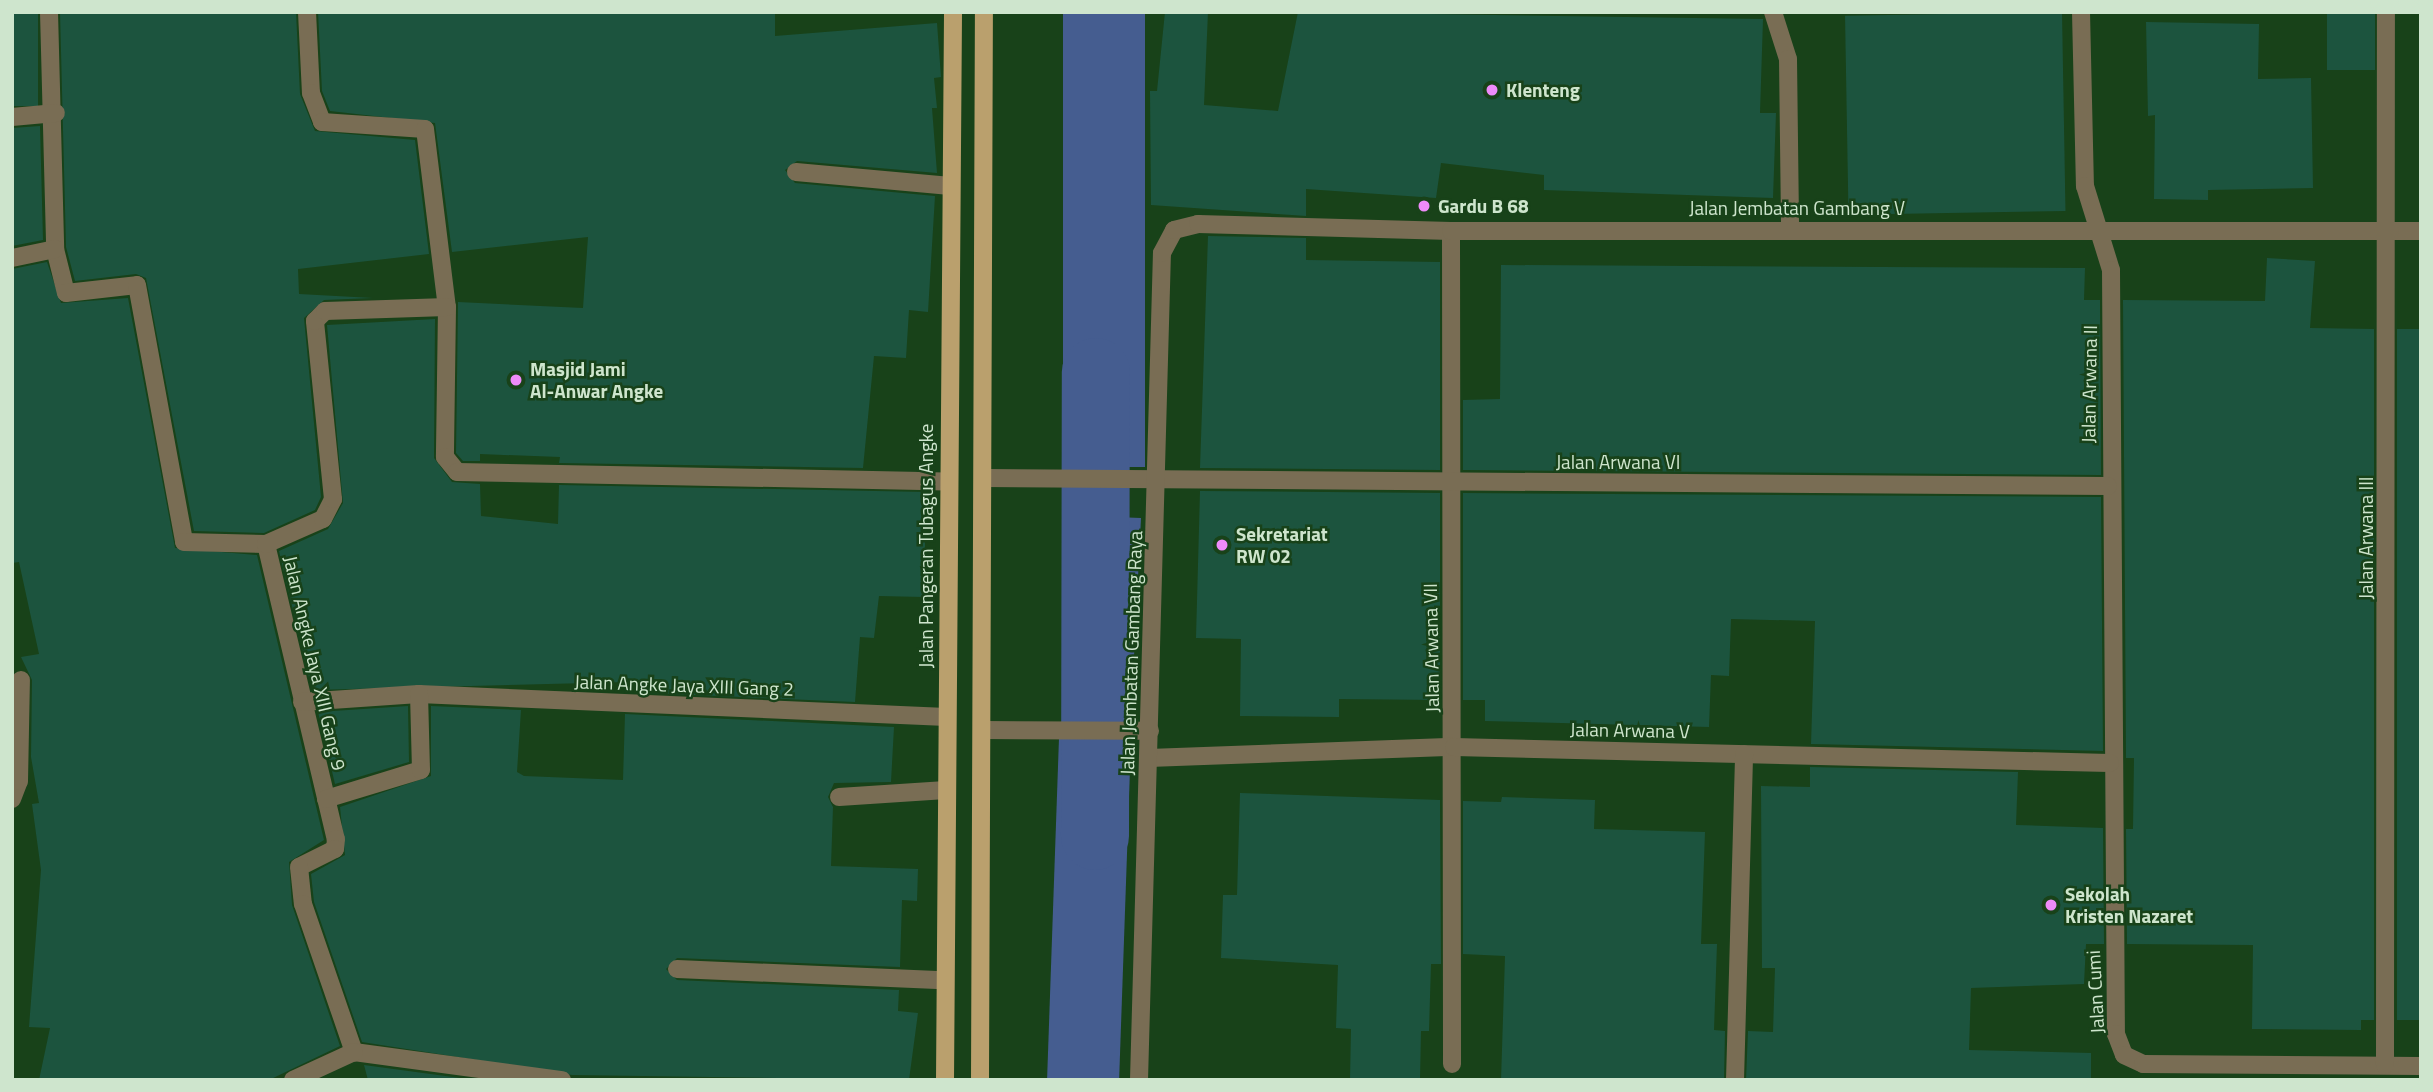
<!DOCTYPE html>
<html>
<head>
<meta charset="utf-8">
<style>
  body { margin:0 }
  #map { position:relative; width:2433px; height:1092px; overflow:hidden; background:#184219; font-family:"Titillium Web",sans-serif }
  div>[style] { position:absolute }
  .water>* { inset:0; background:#455d90; transform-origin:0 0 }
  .river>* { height:68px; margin:-34px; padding:0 34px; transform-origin:34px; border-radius:34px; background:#455d90 }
  .building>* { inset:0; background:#1c543e; transform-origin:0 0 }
  .minor>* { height:18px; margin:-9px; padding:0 9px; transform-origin:9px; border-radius:9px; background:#796d54 }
  .major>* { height:18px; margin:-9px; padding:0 9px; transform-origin:9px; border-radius:9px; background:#baa06d }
  .dots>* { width:19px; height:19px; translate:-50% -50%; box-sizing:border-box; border:4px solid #184219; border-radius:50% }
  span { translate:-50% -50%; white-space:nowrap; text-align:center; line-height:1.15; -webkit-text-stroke:5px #184219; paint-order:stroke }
  .poi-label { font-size:19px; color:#cee5cd; font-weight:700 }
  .left { translate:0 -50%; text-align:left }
  .street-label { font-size:19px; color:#cee5cd }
  .frame { position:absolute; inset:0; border:14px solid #cee5cd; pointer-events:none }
</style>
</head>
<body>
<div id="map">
  <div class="water">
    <div style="left:1063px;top:12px;width:82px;height:455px"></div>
    <div style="clip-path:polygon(1064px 515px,1141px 518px,1131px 716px,1065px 715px)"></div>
    <div style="left:1059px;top:738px;width:72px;height:342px;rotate:2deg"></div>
  </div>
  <div class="river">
    <div style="left:1095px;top:836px;width:464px;rotate:-89.9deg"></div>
  </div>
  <div class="building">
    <div style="left:12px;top:12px;width:26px;height:94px"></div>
    <div style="clip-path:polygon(60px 12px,296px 12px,300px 94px,315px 131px,415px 140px,429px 254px,298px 269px,299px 294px,373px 298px,324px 300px,304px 318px,321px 497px,315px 510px,264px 533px,194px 531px,146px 278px,136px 274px,75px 281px,66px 247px)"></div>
    <div style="clip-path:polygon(318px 12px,775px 12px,775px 36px,937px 23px,941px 77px,934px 78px,937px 108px,932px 108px,937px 173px,797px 161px,785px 170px,795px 183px,935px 196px,928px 312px,909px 310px,906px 358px,874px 356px,863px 468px,559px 463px,560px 457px,480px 454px,480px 461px,463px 461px,456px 453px,458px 302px,583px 308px,588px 237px,452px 252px,435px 123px,330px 111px,322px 91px)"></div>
    <div style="clip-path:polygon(1165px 12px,1208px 12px,1204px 105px,1278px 111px,1298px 12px,1763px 19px,1760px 113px,1776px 113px,1773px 198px,1544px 190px,1544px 175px,1441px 163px,1436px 198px,1306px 189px,1306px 216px,1151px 205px,1150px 91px,1157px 91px)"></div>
    <div style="left:2062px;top:12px;width:199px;height:217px;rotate:89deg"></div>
    <div style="left:2327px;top:12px;width:48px;height:58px"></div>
    <div style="clip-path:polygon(2146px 22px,2259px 24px,2258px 79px,2311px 78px,2313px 188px,2208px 190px,2208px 200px,2154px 199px,2155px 115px,2148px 116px)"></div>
    <div style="clip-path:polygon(40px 126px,43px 240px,12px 246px,12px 128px)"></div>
    <div style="clip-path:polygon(1208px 236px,1306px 238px,1306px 260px,1440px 262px,1440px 470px,1200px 468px)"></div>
    <div style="clip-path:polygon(2267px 258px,2315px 261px,2310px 328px,2374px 329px,2374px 1020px,2361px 1020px,2361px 1030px,2252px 1029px,2253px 945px,2127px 944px,2126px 829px,2133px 829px,2134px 758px,2126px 758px,2123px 300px,2265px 301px)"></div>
    <div style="clip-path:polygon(47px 262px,61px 303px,128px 298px,175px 548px,257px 555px,324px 840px,289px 862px,292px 905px,340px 1046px,269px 1080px,39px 1080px,50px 1028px,29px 1027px,41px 870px,32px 804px,39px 803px,31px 757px,32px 680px,21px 657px,39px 654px,19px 562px,12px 563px,12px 269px)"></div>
    <div style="clip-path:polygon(1501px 265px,2085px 268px,2084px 300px,2100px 300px,2101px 475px,1463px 470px,1463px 400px,1500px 399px)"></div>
    <div style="clip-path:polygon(435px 319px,434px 458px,452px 482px,480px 484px,481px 516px,558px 524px,559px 485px,926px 492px,924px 597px,879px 596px,874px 638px,860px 637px,855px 702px,626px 692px,627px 682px,312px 690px,279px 551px,328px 529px,343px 503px,327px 325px)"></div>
    <div style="left:2397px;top:329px;width:24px;height:691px"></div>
    <div style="clip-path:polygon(1200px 491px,1440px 493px,1440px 700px,1339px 699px,1339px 717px,1240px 716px,1241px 639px,1196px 638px)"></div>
    <div style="clip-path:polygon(1463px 493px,2101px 497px,2103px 751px,1811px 744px,1815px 621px,1731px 619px,1729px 676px,1711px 675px,1709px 727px,1485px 721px,1485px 700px,1463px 700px)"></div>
    <div style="clip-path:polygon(408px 706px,409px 762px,335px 784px,318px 712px)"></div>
    <div style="clip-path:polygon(431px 706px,521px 710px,517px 772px,524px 776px,623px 780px,625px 714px,894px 727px,891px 782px,834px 783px,828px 797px,833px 807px,831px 866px,918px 869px,917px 901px,902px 900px,900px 967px,677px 958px,666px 969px,677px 980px,899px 990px,898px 1011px,918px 1013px,909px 1080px,572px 1075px,362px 1042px,314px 902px,311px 874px,345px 855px,340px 807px,431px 776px)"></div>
    <div style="clip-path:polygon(1810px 767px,2018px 772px,2016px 825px,2103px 828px,2104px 944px,2086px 944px,2084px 984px,1971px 988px,1969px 1050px,2091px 1053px,2091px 1080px,1746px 1080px,1748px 1031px,1773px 1032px,1775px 968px,1762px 968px,1761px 786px,1810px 787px)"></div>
    <div style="clip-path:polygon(1240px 793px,1440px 800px,1441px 964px,1431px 964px,1429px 1031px,1421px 1031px,1420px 1080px,1350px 1080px,1351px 1029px,1336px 1028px,1338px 965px,1221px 958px,1223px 895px,1237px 895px)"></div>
    <div style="clip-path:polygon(1502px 797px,1595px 800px,1594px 829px,1705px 832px,1701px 944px,1717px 944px,1714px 1030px,1725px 1031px,1724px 1080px,1501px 1080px,1505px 956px,1463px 954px,1463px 801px,1501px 802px)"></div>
    <div style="clip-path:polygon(364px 1065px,475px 1080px,368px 1080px)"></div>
  </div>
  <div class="minor">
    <div style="left:49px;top:12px;width:237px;rotate:88.5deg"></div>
    <div style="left:55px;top:249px;width:45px;rotate:76deg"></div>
    <div style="left:66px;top:293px;width:71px;rotate:-6.4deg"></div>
    <div style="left:137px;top:285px;width:261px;rotate:79.6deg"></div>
    <div style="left:184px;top:542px;width:82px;rotate:1.4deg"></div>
    <div style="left:266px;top:544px;width:303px;rotate:76.7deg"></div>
    <div style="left:336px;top:839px;width:10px;rotate:96deg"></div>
    <div style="left:335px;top:849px;width:40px;rotate:153.4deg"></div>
    <div style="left:299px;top:867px;width:37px;rotate:84deg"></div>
    <div style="left:303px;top:904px;width:157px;rotate:71deg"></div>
    <div style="left:307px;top:12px;width:81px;rotate:87.2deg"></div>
    <div style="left:311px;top:93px;width:31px;rotate:69deg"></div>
    <div style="left:322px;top:122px;width:103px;rotate:3.9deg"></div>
    <div style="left:425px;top:129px;width:179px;rotate:83deg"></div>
    <div style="left:447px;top:307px;width:150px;rotate:90.8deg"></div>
    <div style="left:445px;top:457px;width:19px;rotate:51deg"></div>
    <div style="left:457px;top:472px;width:489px;rotate:1.1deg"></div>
    <div style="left:1773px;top:12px;width:49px;rotate:72.3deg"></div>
    <div style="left:1788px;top:59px;width:170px;rotate:89.3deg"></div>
    <div style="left:2081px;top:12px;width:174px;rotate:88.7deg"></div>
    <div style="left:2085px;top:186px;width:88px;rotate:72.8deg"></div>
    <div style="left:2111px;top:270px;width:764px;rotate:89.63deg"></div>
    <div style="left:2116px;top:1034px;width:22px;rotate:69deg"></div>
    <div style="left:2124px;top:1055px;width:21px;rotate:25deg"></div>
    <div style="left:2143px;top:1064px;width:278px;rotate:0.4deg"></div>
    <div style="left:12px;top:117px;width:44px;rotate:-5.2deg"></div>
    <div style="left:796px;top:172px;width:155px;rotate:5.2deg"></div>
    <div style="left:1451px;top:231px;width:833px;rotate:89.93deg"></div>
    <div style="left:12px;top:258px;width:44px;rotate:-11.8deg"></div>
    <div style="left:984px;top:478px;width:1124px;rotate:0.41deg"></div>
    <div style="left:266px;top:544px;width:62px;rotate:-23.7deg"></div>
    <div style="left:323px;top:519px;width:22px;rotate:-63deg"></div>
    <div style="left:333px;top:499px;width:179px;rotate:-95.8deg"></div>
    <div style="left:315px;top:321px;width:14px;rotate:-45deg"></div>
    <div style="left:325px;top:311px;width:122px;rotate:-1.9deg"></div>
    <div style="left:302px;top:702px;width:117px;rotate:-3.9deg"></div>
    <div style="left:419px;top:694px;width:528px;rotate:2.5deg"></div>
    <div style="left:983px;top:730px;width:167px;rotate:0.3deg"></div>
    <div style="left:1149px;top:758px;width:305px;rotate:-2.1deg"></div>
    <div style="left:1454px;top:747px;width:656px;rotate:1.4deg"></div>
    <div style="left:839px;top:797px;width:107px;rotate:-3.7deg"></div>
    <div style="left:12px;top:799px;width:19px;rotate:-69deg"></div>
    <div style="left:19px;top:781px;width:101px;rotate:-88.9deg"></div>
    <div style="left:326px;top:799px;width:99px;rotate:-17deg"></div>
    <div style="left:421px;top:770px;width:76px;rotate:-91.5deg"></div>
    <div style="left:677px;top:969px;width:266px;rotate:2.4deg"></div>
    <div style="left:354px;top:1052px;width:210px;rotate:7.7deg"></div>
    <div style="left:2385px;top:1065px;width:1053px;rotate:-89.95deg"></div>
    <div style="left:293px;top:1080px;width:67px;rotate:-24.7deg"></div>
    <div style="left:1139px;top:1080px;width:827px;rotate:-88.41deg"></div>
    <div style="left:1162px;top:253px;width:26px;rotate:-62deg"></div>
    <div style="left:1174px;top:230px;width:25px;rotate:-14deg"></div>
    <div style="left:1198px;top:224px;width:253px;rotate:1.6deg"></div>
    <div style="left:1451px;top:231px;width:970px"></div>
    <div style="left:1735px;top:1080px;width:326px;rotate:-88.4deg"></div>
  </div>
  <div class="major">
    <div style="left:945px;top:1080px;width:1068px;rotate:-89.57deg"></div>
    <div style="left:980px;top:1080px;width:1068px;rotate:-89.79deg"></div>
  </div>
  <div class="dots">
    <div style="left:1492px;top:90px;background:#ee8bf8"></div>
    <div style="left:1424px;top:206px;background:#ee8bf8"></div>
    <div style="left:516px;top:380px;background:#ee8bf8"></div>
    <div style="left:1222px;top:545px;background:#ee8bf8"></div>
    <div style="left:2051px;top:905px;background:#ee8bf8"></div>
  </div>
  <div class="poi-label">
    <span class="left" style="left:1506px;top:90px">Klenteng</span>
    <span class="left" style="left:1438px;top:206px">Gardu B 68</span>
    <span class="left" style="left:530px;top:380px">Masjid Jami<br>Al-Anwar Angke</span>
    <span class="left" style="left:1236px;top:545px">Sekretariat<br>RW 02</span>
    <span class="left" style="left:2065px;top:905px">Sekolah<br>Kristen Nazaret</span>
  </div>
  <div class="street-label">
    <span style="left:1797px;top:208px">Jalan Jembatan Gambang V</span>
    <span style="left:2089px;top:384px;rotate:-89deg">Jalan Arwana II</span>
    <span style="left:1618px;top:462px">Jalan Arwana VI</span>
    <span style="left:2366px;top:538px;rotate:-90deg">Jalan Arwana III</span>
    <span style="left:926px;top:546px;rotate:-90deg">Jalan Pangeran Tubagus Angke</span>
    <span style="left:1431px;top:648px;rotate:-91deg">Jalan Arwana VII</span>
    <span style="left:1131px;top:653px;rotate:-88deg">Jalan Jembatan Gambang Raya</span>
    <span style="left:315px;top:663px;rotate:77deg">Jalan Angke Jaya XIII Gang 9</span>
    <span style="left:684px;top:685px;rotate:2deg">Jalan Angke Jaya XIII Gang 2</span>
    <span style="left:1630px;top:730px;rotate:1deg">Jalan Arwana V</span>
    <span style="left:2095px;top:992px;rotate:-93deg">Jalan Cumi</span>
  </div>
  <div class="frame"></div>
</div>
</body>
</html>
